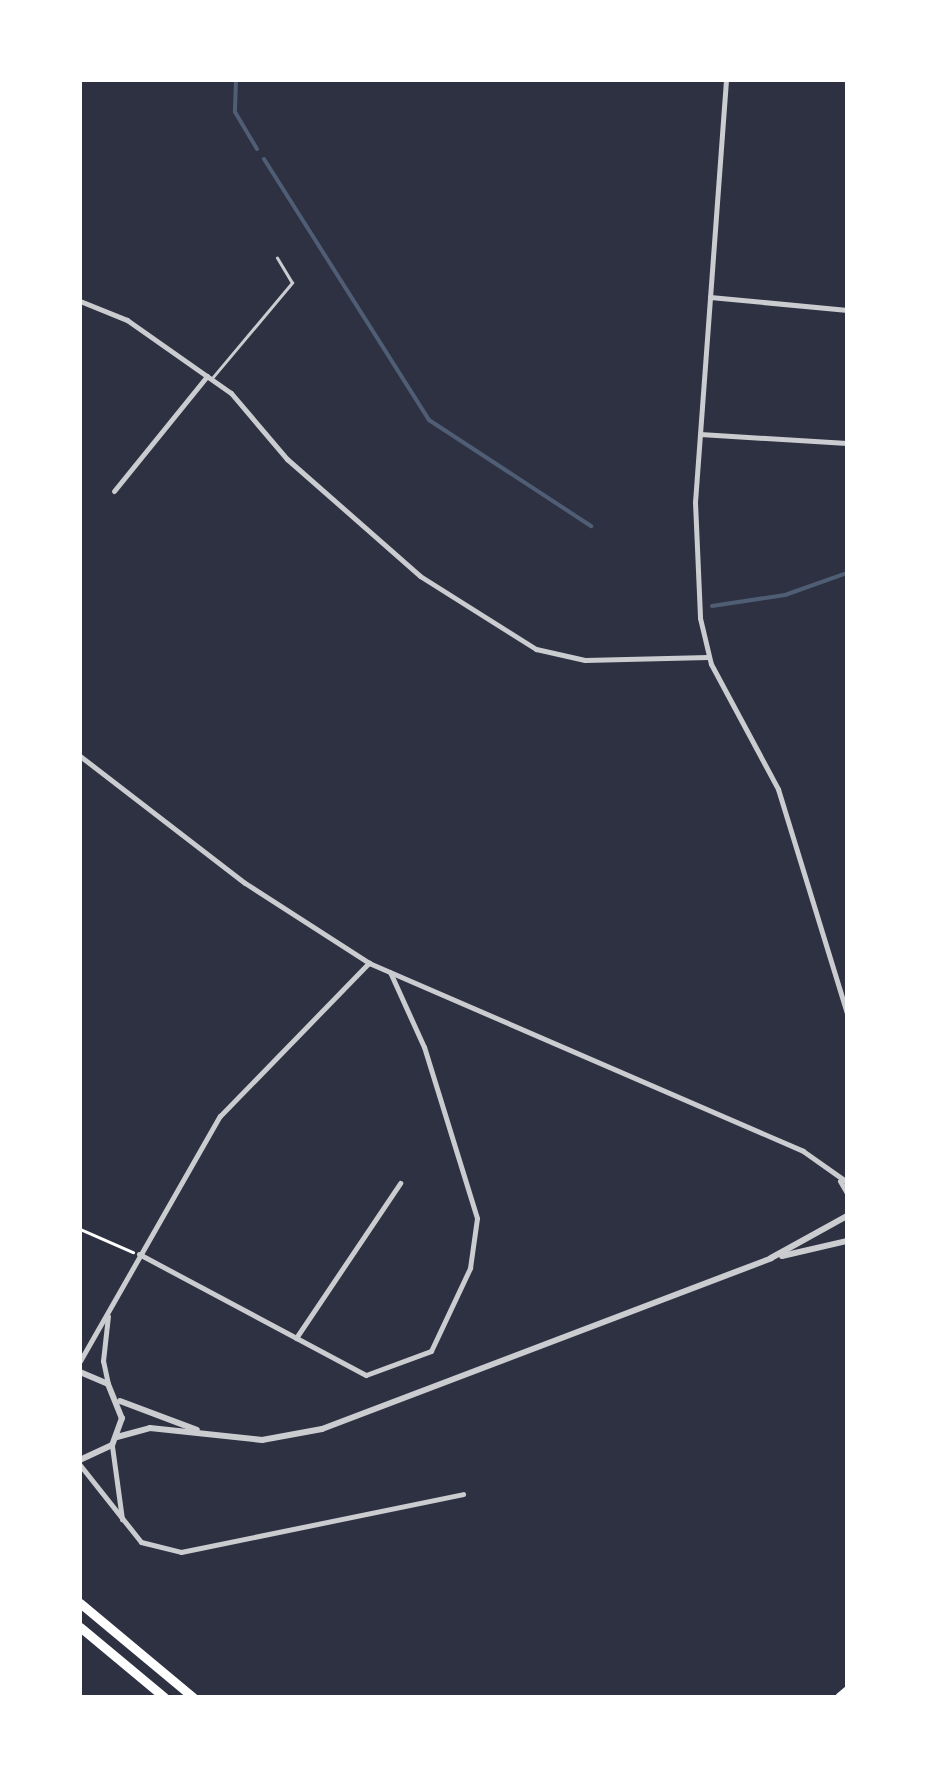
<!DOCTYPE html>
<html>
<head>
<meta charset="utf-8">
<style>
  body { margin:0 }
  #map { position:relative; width:927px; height:1777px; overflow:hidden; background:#2d3142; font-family:Poppins,sans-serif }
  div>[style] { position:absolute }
  .stream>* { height:4px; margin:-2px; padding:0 2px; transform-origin:2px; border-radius:2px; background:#4f5d75 }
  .path>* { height:2.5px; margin:-1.25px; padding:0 1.25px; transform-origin:1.25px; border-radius:1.25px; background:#fff }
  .service>* { height:2.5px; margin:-1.25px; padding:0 1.25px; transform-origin:1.25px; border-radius:1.25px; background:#caccd0 }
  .minor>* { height:5px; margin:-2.5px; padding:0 2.5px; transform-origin:2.5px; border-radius:2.5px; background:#caccd0 }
  .tertiary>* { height:6px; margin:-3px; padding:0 3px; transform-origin:3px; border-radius:3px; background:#caccd0 }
  .trunk>* { height:9px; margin:-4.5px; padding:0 4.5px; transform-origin:4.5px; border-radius:4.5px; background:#fff }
  span { translate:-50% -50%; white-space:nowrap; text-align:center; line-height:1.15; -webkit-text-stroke:10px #fff; paint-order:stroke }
  .frame { position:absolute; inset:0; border:82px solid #fff; pointer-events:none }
</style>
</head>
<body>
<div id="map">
  <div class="stream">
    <div style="left:236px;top:80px;width:32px;rotate:92deg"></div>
    <div style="left:235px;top:112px;width:43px;rotate:59.3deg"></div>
    <div style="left:264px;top:159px;width:309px;rotate:57.7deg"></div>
    <div style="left:429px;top:420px;width:194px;rotate:33.2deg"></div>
    <div style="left:712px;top:606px;width:74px;rotate:-8.6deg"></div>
    <div style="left:785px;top:595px;width:66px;rotate:-19.5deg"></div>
  </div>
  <div class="path">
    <div style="left:80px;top:1229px;width:58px;rotate:23.5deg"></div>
  </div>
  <div class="service">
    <div style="left:213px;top:377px;width:123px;rotate:-50deg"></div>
    <div style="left:292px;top:283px;width:29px;rotate:-121deg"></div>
  </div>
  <div class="minor">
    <div style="left:726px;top:80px;width:423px;rotate:94.2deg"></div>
    <div style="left:695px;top:502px;width:116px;rotate:87.5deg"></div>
    <div style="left:700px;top:618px;width:47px;rotate:76.6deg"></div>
    <div style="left:711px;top:664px;width:142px;rotate:61.8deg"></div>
    <div style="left:778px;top:789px;width:234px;rotate:72.9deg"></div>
    <div style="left:710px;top:297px;width:138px;rotate:5.4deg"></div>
    <div style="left:80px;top:301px;width:51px;rotate:22deg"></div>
    <div style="left:127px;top:320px;width:127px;rotate:35.1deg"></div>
    <div style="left:231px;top:393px;width:87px;rotate:49.7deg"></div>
    <div style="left:287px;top:459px;width:177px;rotate:41.3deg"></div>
    <div style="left:420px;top:576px;width:137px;rotate:32.2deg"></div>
    <div style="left:536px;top:649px;width:50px;rotate:12.7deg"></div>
    <div style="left:585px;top:660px;width:123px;rotate:-1.4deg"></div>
    <div style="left:700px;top:434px;width:147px;rotate:3.5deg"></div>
    <div style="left:114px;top:491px;width:148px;rotate:-51deg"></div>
    <div style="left:80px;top:756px;width:208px;rotate:37.6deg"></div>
    <div style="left:245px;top:883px;width:148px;rotate:32.8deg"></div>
    <div style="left:369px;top:963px;width:473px;rotate:23.4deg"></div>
    <div style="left:803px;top:1151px;width:54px;rotate:35.2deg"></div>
    <div style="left:840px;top:1181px;width:14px;rotate:60deg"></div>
    <div style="left:139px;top:1254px;width:257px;rotate:28.1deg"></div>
    <div style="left:366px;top:1375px;width:69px;rotate:-20.3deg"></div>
    <div style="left:431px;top:1351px;width:92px;rotate:-64.8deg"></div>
    <div style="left:470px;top:1268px;width:50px;rotate:-82deg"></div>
    <div style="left:477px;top:1218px;width:179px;rotate:-107.2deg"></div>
    <div style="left:424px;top:1047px;width:82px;rotate:-114.4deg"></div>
    <div style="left:296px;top:1338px;width:187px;rotate:-56.1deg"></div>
    <div style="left:80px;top:1361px;width:282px;rotate:-60.3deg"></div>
    <div style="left:220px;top:1116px;width:214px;rotate:-45.8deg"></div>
    <div style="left:108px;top:1384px;width:24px;rotate:-102deg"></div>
    <div style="left:103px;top:1361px;width:45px;rotate:-83.7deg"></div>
    <div style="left:112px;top:1446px;width:74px;rotate:82.2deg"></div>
    <div style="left:80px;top:1465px;width:98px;rotate:51.6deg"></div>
    <div style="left:141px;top:1542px;width:41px;rotate:14deg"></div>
    <div style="left:181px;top:1552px;width:288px;rotate:-11.6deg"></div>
  </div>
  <div class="tertiary">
    <div style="left:782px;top:1256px;width:67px;rotate:-13deg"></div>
    <div style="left:80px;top:1372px;width:30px;rotate:23deg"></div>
    <div style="left:108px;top:1384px;width:37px;rotate:68deg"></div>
    <div style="left:122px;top:1418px;width:29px;rotate:110deg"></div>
    <div style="left:112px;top:1445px;width:35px;rotate:155deg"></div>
    <div style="left:120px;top:1401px;width:82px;rotate:20.6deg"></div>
    <div style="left:117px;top:1437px;width:34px;rotate:-15deg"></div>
    <div style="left:150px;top:1428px;width:113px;rotate:6.1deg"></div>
    <div style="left:262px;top:1440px;width:61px;rotate:-10.4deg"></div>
    <div style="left:322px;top:1429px;width:480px;rotate:-20.8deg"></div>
    <div style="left:771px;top:1258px;width:87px;rotate:-28.9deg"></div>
  </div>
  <div class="trunk">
    <div style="left:80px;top:1603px;width:147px;rotate:39.8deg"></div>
    <div style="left:80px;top:1627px;width:109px;rotate:39.8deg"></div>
    <div style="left:839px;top:1697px;width:11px;rotate:-41deg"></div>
  </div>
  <div class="frame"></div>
</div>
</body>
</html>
